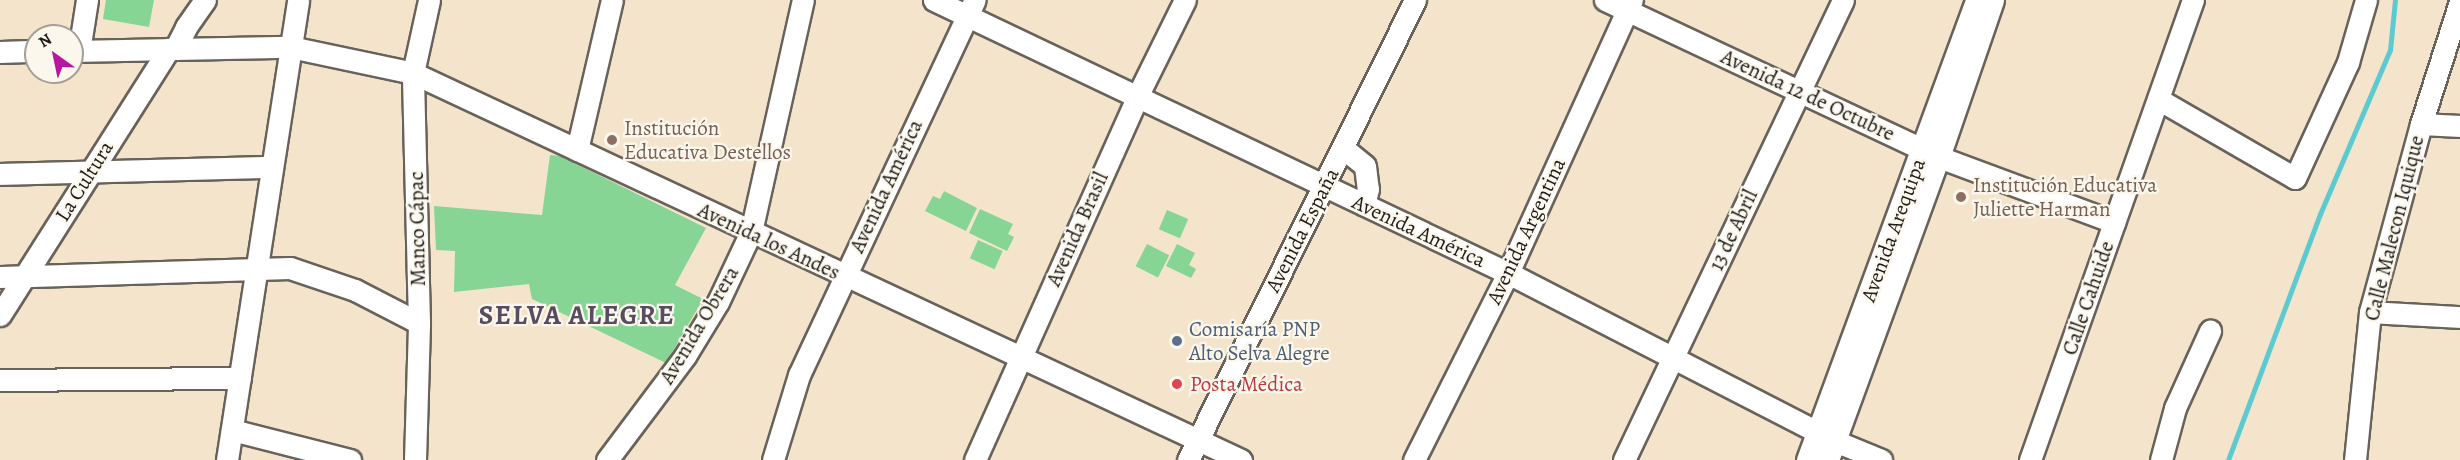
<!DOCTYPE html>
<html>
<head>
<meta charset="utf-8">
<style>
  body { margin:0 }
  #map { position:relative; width:2460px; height:460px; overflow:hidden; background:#f5e4cc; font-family:Alegreya,serif }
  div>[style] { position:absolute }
  .green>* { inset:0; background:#86d594; transform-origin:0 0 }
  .stream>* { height:5px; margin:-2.5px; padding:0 2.5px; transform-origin:2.5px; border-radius:2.5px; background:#5dcad0 }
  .roads { filter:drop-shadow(2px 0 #68625a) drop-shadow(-2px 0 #68625a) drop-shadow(0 2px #68625a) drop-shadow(0 -2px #68625a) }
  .minor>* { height:21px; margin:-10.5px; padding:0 10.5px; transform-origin:10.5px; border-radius:10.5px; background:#fff }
  .dots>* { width:16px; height:16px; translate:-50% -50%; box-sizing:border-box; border:3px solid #fbf7ec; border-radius:50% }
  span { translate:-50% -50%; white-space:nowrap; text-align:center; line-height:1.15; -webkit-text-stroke:4.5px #fbf7ec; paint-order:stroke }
  .street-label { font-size:21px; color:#1c1c1c }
  .education-label { font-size:21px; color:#785e54 }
  .left { translate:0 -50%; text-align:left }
  .service-label { font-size:21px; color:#4e5e75 }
  .health-label { font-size:21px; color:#be3a42 }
  .district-label { font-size:27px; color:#574c60; font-weight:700; letter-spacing:1.5px }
  .north { position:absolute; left:24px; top:24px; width:60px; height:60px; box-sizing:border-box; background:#fbf7ec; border:2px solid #a29f99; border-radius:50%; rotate:327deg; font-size:16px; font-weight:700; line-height:24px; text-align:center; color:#1c1c1c }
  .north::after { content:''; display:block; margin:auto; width:21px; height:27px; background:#b5179e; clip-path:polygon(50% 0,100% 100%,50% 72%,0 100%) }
</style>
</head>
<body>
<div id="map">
  <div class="green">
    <div style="clip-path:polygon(106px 0,154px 0,149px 27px,103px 19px)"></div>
    <div style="clip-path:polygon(550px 155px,560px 156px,706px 228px,675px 285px,703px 299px,666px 363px,532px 299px,529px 284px,454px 292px,455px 251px,436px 250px,434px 206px,542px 215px)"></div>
    <div style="clip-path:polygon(944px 191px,977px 208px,966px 231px,925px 211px,933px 196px,940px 199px)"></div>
    <div style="clip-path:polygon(980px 209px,1013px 224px,1008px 234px,1014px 237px,1007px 251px,969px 233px)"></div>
    <div style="left:1167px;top:210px;width:23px;height:21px;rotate:23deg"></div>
    <div style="left:978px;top:240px;width:27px;height:20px;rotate:24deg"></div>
    <div style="left:1147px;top:244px;width:25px;height:25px;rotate:27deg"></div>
    <div style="clip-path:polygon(1177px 244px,1195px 253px,1189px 265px,1196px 269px,1191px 278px,1166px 266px)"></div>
  </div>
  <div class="stream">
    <div style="left:2228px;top:460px;width:263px;rotate:-69.5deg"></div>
    <div style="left:2320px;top:214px;width:178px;rotate:-66.9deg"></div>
    <div style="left:2390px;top:50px;width:50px;rotate:-84.3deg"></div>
  </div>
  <div class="roads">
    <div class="minor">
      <div style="left:934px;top:0;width:636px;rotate:25.44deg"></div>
      <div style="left:1508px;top:273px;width:368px;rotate:27.2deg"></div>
      <div style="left:1835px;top:441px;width:50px;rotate:22.4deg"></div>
      <div style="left:1605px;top:0;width:369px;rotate:25.2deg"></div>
      <div style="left:1939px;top:157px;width:187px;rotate:20.4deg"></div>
      <div style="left:175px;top:49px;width:25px;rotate:-63deg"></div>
      <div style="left:186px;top:27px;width:33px;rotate:-55deg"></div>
      <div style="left:72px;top:51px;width:218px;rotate:-1.1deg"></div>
      <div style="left:290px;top:47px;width:126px;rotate:11.9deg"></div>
      <div style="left:413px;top:73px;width:914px;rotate:25.05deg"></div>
      <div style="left:79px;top:51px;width:52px;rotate:-81.1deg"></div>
      <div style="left:0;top:52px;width:36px;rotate:-2deg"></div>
      <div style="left:2158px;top:99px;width:158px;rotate:30deg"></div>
      <div style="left:2295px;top:178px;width:128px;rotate:-65.4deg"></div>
      <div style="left:2348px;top:62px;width:65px;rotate:-73.8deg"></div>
      <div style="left:2421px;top:124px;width:39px;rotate:3deg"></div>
      <div style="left:1343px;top:148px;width:28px;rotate:39deg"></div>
      <div style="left:1365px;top:166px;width:23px;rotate:83deg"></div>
      <div style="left:1368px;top:189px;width:16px;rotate:104deg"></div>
      <div style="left:577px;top:150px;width:154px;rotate:-76.9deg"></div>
      <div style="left:0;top:174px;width:272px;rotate:-1.5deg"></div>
      <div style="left:0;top:277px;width:290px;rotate:-1.8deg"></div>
      <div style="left:290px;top:268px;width:69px;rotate:18.7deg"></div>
      <div style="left:355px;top:290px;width:72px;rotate:27.3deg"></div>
      <div style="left:2370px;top:312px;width:90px;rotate:3.2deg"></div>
      <div style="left:0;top:315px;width:315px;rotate:-57.6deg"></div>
      <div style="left:0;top:380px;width:240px;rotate:-0.5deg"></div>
      <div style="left:232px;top:430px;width:122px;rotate:14.3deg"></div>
      <div style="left:227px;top:460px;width:465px;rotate:-81.2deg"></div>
      <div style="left:415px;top:460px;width:137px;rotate:-88.3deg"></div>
      <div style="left:419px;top:323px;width:250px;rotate:-91.4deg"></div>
      <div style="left:413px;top:73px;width:75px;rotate:-77.6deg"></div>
      <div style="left:607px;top:460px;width:130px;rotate:-53.1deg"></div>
      <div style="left:685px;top:356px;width:63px;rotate:-58.6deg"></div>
      <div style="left:718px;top:302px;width:77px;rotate:-64.8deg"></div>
      <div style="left:751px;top:232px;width:238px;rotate:-77.4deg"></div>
      <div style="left:773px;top:460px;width:89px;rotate:-73deg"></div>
      <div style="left:799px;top:375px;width:414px;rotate:-64.9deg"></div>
      <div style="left:975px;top:460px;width:398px;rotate:-65.9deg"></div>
      <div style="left:1137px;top:97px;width:108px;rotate:-63.7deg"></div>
      <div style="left:1188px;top:460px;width:513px;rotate:-63.73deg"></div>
      <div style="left:1414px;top:460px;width:209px;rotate:-63.3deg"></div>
      <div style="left:1508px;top:273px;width:300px;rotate:-65.6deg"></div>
      <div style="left:1624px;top:460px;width:509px;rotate:-64.54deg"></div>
      <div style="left:1807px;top:460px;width:490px;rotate:-69.8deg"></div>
      <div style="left:1828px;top:460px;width:323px;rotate:-69.9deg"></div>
      <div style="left:1939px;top:157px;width:166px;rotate:-71deg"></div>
      <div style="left:2030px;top:460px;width:488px;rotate:-70.5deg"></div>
      <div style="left:2161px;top:460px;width:54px;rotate:-74.9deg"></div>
      <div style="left:2175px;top:408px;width:85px;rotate:-65.6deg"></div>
      <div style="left:2355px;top:460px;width:149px;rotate:-84.2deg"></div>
      <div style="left:2370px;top:312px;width:195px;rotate:-74.8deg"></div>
      <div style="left:2421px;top:124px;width:128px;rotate:-72.3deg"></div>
    </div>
  </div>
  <div class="dots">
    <div style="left:612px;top:140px;background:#8d6e63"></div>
    <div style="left:1961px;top:197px;background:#8d6e63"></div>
    <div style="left:1177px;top:341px;background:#5c6f8a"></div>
    <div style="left:1177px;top:384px;background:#e0444e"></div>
  </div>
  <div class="street-label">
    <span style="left:1808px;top:95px;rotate:25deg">Avenida 12 de Octubre</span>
    <span style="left:84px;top:181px;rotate:-58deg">La Cultura</span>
    <span style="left:886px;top:186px;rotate:-65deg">Avenida América</span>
    <span style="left:2394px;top:228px;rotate:-76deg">Calle Malecon Iquique</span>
    <span style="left:417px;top:229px;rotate:-91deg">Manco Cápac</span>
    <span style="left:1077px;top:229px;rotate:-66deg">Avenida Brasil</span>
    <span style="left:1302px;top:230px;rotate:-63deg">Avenida España</span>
    <span style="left:1733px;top:230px;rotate:-65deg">13 de Abril</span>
    <span style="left:1893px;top:230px;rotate:-70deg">Avenida Arequipa</span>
    <span style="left:1419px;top:231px;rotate:25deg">Avenida América</span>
    <span style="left:1526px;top:231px;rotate:-65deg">Avenida Argentina</span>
    <span style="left:769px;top:241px;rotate:25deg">Avenida los Andes</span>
    <span style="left:2088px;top:298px;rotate:-71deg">Calle Cahuide</span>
    <span style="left:699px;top:325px;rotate:-59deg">Avenida Obrera</span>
  </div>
  <div class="education-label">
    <span class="left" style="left:624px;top:140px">Institución<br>Educativa Destellos</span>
    <span class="left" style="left:1973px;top:197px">Institución Educativa<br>Juliette Harman</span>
  </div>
  <div class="service-label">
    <span class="left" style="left:1189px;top:341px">Comisaría PNP<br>Alto Selva Alegre</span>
  </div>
  <div class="health-label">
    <span class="left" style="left:1190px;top:384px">Posta Médica</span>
  </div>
  <div class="district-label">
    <span style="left:577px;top:316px">SELVA ALEGRE</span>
  </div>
  <div class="north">N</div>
</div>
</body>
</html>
